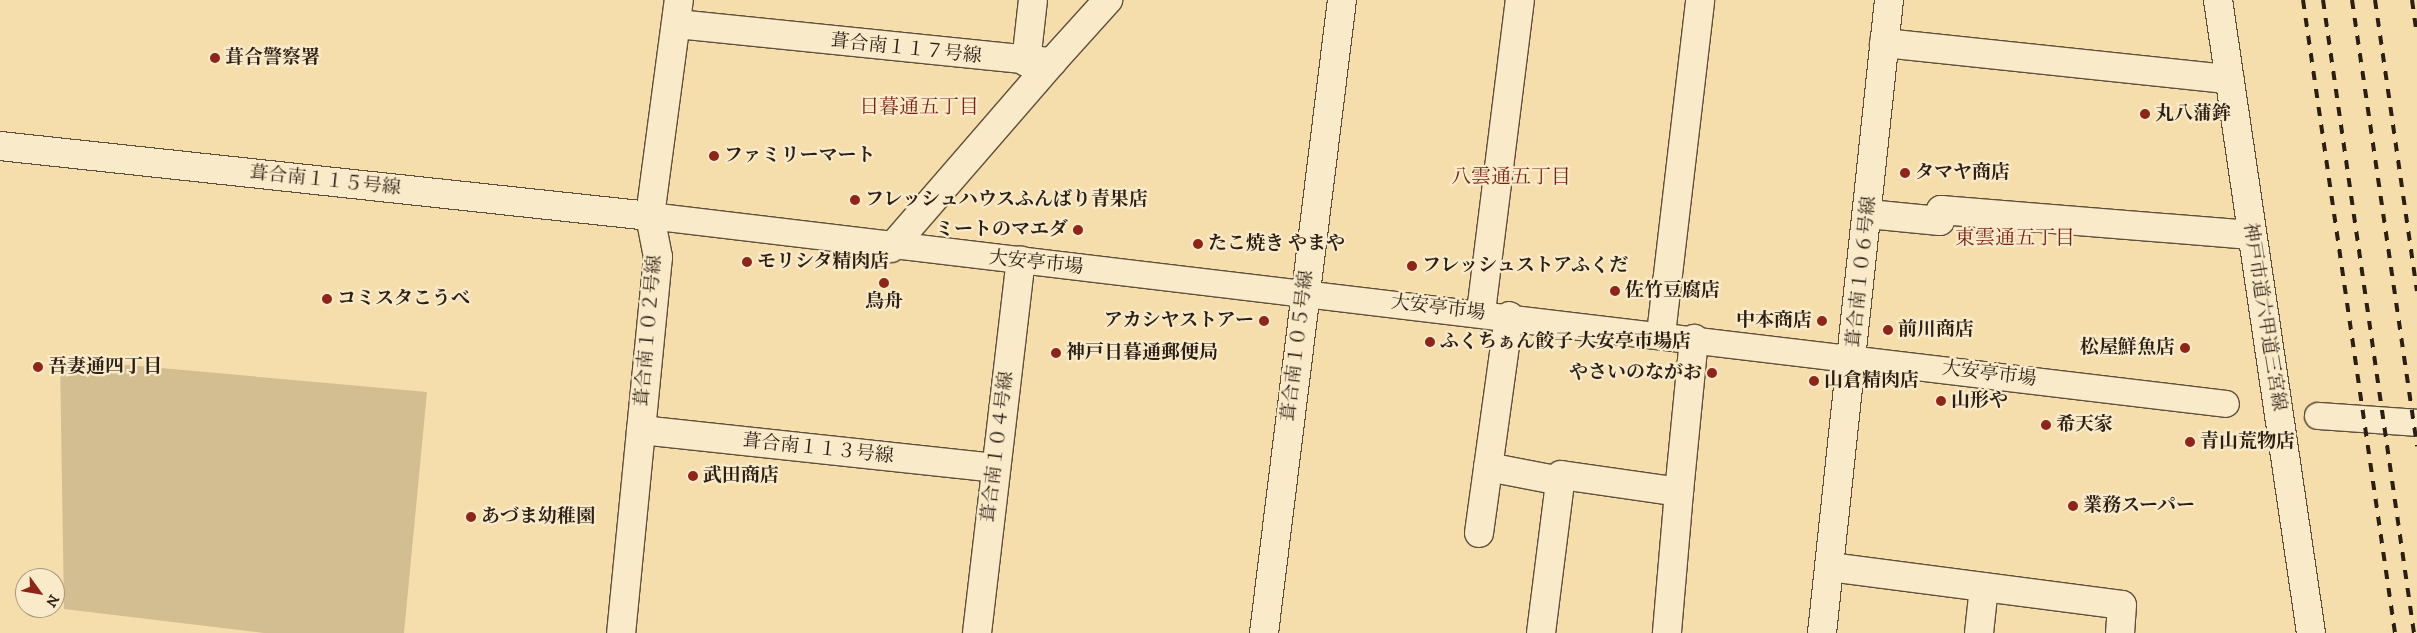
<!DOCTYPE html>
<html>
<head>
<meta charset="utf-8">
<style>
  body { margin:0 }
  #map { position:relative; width:2417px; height:633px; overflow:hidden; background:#f6deac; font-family:"IM FELL DW Pica","Noto Serif JP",serif }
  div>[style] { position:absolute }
  .green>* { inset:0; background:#d3be92 }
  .roads { filter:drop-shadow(1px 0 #5e4f3b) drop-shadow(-1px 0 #5e4f3b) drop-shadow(0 1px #5e4f3b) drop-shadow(0 -1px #5e4f3b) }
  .pedestrian>* { height:26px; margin:-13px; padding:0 13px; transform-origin:13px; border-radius:13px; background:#f9eac9 }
  .minor>* { height:28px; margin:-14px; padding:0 14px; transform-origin:14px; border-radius:14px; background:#f9eac9 }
  .tertiary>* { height:28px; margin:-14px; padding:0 14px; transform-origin:14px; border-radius:14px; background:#f9eac9 }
  .rail>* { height:4px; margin-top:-2px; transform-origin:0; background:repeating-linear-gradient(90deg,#2b1f15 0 9px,transparent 0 18px) }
  .dots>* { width:14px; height:14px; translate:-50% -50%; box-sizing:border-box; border:2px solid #f9eac9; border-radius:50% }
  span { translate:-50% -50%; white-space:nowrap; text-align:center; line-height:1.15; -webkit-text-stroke:4.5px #f9eac9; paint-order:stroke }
  .street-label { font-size:19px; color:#2b1f15 }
  .poi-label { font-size:19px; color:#2b1f15; font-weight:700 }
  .left { translate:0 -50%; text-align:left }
  .right { translate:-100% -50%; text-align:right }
  .neighbourhood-label { font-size:20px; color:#7a1f14 }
  .north { position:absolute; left:15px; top:568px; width:50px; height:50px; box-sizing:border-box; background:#f9eac9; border:1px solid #a79981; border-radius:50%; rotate:122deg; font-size:14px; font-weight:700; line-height:20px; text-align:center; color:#2b1f15 }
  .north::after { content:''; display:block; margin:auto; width:18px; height:22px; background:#8f2418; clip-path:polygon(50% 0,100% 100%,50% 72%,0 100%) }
</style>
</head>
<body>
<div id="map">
  <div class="green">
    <div style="clip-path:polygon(60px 359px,427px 392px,404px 633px,264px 633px,64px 609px)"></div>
  </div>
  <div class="roads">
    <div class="pedestrian">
      <div style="left:650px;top:216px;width:1587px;rotate:6.8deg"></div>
      <div style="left:2318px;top:416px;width:99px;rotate:4deg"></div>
    </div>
    <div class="minor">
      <div style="left:677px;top:24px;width:377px;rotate:5.8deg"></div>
      <div style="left:1052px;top:62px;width:84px;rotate:-47.9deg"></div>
      <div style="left:1884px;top:43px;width:347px;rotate:6deg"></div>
      <div style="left:1026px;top:62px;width:62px;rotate:-83.6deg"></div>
      <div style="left:1868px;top:214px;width:72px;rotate:5.6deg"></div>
      <div style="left:1940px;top:221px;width:11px;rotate:-85deg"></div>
      <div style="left:1941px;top:210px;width:311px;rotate:4.6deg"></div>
      <div style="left:650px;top:216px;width:218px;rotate:-82.4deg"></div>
      <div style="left:891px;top:248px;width:246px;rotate:-49.1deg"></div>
      <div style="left:1481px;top:312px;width:314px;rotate:-82.9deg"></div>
      <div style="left:1661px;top:334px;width:336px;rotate:-83.3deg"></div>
      <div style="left:641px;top:430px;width:356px;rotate:6.1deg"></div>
      <div style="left:1488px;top:467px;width:74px;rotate:10.9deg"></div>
      <div style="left:1679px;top:492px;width:154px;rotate:-84.4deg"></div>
      <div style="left:1479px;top:533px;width:219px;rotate:-82.1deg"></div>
      <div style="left:1830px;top:567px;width:294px;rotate:7.4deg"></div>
      <div style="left:2122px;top:605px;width:28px;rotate:94deg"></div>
      <div style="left:977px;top:633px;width:375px;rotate:-83.3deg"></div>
      <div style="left:1264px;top:633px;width:638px;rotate:-82.98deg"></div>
      <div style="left:1541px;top:633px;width:159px;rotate:-82.8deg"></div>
      <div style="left:1561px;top:475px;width:119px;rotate:8.2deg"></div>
      <div style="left:1679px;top:492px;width:142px;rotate:94.9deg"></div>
      <div style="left:1822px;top:633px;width:637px;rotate:-83.96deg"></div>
      <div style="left:1979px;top:633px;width:46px;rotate:-83.8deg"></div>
    </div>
    <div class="tertiary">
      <div style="left:2218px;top:0;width:640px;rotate:81.64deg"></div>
      <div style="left:0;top:146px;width:654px;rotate:6.15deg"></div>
      <div style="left:650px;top:216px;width:42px;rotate:79deg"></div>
      <div style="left:658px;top:257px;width:378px;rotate:95.6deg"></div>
    </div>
  </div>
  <div class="rail">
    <div style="left:2303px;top:0;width:640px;rotate:81.73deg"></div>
    <div style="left:2323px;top:0;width:640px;rotate:81.82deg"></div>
    <div style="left:2352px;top:0;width:451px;rotate:81.7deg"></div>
    <div style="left:2375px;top:0;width:294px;rotate:81.8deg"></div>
    <div style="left:2412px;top:0;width:35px;rotate:82deg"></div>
  </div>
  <div class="dots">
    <div style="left:215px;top:58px;background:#8f2418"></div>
    <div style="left:2145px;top:114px;background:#8f2418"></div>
    <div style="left:714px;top:156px;background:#8f2418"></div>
    <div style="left:1905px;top:173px;background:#8f2418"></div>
    <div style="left:855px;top:200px;background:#8f2418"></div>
    <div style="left:1078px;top:230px;background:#8f2418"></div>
    <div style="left:1198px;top:244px;background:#8f2418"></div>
    <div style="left:747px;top:262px;background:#8f2418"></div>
    <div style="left:1412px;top:266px;background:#8f2418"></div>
    <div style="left:884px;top:283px;background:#8f2418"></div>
    <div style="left:1615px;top:291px;background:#8f2418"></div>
    <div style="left:327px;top:299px;background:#8f2418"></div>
    <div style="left:1264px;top:321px;background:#8f2418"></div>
    <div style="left:1822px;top:321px;background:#8f2418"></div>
    <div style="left:1888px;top:330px;background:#8f2418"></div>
    <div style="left:1430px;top:342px;background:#8f2418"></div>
    <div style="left:2185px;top:348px;background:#8f2418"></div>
    <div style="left:1056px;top:353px;background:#8f2418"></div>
    <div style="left:38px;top:367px;background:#8f2418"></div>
    <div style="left:1712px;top:373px;background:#8f2418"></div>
    <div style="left:1814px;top:381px;background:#8f2418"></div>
    <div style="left:1941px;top:401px;background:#8f2418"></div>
    <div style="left:2046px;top:425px;background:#8f2418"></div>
    <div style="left:2190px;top:442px;background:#8f2418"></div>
    <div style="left:693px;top:476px;background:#8f2418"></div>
    <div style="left:2073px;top:506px;background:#8f2418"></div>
    <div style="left:471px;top:517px;background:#8f2418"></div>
  </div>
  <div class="street-label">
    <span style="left:906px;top:49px;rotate:6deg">葺合南１１７号線</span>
    <span style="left:325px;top:181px;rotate:6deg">葺合南１１５号線</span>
    <span style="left:1036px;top:263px;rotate:6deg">大安亭市場</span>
    <span style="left:1862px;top:272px;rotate:-84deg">葺合南１０６号線</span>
    <span style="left:1438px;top:308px;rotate:7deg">大安亭市場</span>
    <span style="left:2264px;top:317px;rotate:81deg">神戸市道六甲道三宮線</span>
    <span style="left:649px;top:331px;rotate:-85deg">葺合南１０２号線</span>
    <span style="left:1298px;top:346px;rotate:-83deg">葺合南１０５号線</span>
    <span style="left:1989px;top:374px;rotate:7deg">大安亭市場</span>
    <span style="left:998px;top:447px;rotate:-83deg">葺合南１０４号線</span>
    <span style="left:818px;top:449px;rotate:6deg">葺合南１１３号線</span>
  </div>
  <div class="poi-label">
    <span class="left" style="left:225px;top:58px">葺合警察署</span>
    <span class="left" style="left:2155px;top:114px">丸八蒲鉾</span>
    <span class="left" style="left:724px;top:156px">ファミリーマート</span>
    <span class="left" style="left:1915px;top:173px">タマヤ商店</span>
    <span class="left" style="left:865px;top:200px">フレッシュハウスふんばり青果店</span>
    <span class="right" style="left:1068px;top:230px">ミートのマエダ</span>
    <span class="left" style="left:1208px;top:244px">たこ焼き やまや</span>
    <span class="left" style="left:757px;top:262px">モリシタ精肉店</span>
    <span class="left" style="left:1422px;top:266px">フレッシュストアふくだ</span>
    <span class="left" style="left:1625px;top:291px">佐竹豆腐店</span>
    <span class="left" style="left:337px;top:299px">コミスタこうべ</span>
    <span style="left:884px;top:302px">鳥舟</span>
    <span class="right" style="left:1254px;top:321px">アカシヤストアー</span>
    <span class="right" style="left:1812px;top:321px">中本商店</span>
    <span class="left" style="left:1898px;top:330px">前川商店</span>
    <span class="left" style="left:1440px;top:342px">ふくちぁん餃子 大安亭市場店</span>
    <span class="right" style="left:2175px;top:348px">松屋鮮魚店</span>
    <span class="left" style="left:1066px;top:353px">神戸日暮通郵便局</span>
    <span class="left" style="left:48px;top:367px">吾妻通四丁目</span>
    <span class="right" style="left:1702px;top:373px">やさいのながお</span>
    <span class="left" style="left:1824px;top:381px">山倉精肉店</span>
    <span class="left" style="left:1951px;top:401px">山形や</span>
    <span class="left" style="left:2056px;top:425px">希天家</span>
    <span class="left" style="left:2200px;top:442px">青山荒物店</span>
    <span class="left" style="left:703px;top:476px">武田商店</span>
    <span class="left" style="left:2083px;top:506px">業務スーパー</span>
    <span class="left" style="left:481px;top:517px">あづま幼稚園</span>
  </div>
  <div class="neighbourhood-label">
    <span style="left:919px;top:107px">日暮通五丁目</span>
    <span style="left:1511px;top:177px">八雲通五丁目</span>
    <span style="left:2015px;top:238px">東雲通五丁目</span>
  </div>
  <div class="north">N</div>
</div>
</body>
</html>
